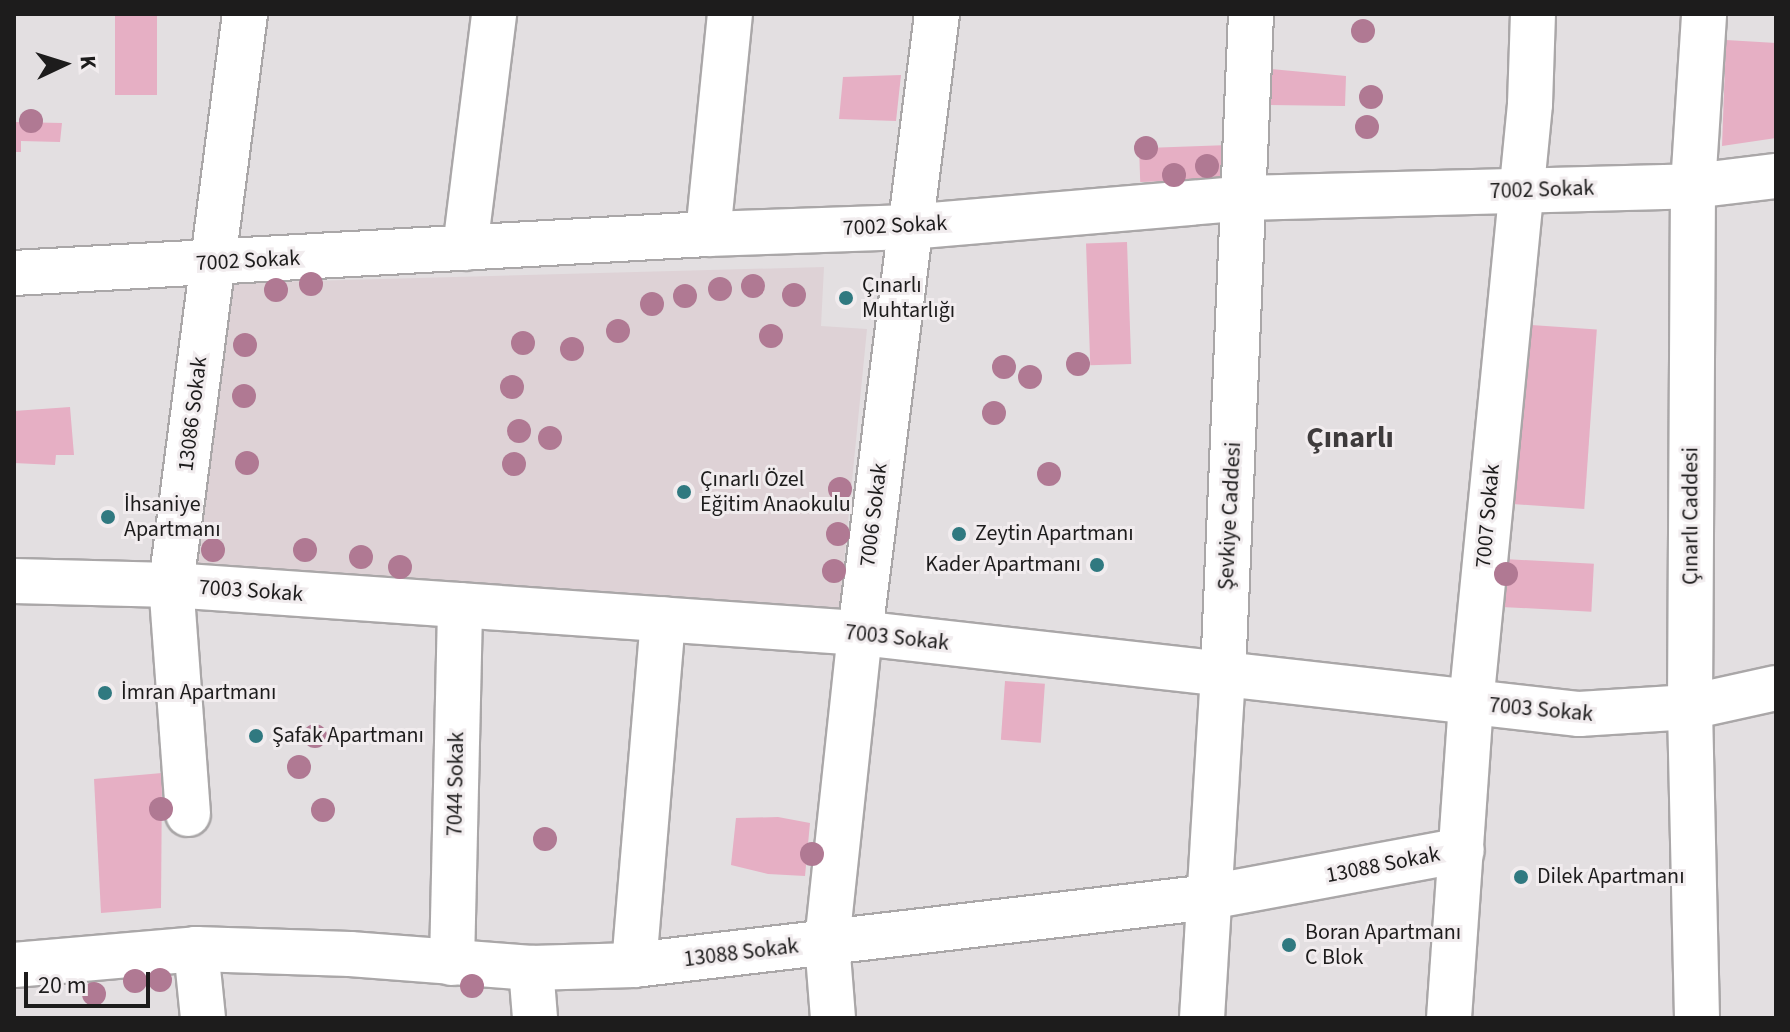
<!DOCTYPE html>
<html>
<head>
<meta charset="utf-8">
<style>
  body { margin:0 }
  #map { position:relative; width:1790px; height:1032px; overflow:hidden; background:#e3dfe1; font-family:"Source Sans 3",sans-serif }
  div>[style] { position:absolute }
  .built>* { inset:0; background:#ded2d6 }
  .green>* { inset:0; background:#e6afc4; transform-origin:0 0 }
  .roads { filter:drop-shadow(2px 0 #aaa7a8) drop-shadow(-2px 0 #aaa7a8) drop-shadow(0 2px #aaa7a8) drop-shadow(0 -2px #aaa7a8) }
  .minor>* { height:44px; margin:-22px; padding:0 22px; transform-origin:22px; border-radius:22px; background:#fff }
  .trees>* { width:24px; height:24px; margin:-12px; border-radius:50%; background:#b07993 }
  .dots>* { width:22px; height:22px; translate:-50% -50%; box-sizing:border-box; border:4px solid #f1ecee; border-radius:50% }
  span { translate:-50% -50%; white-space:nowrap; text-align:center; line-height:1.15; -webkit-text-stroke:6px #f1ecee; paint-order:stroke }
  .street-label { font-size:22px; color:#1d1c1c }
  .poi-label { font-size:22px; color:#1d1c1c }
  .left { translate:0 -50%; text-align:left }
  .right { translate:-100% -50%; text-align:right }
  .district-label { font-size:30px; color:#3e3b3c; font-weight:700 }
  .frame { position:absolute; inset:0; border:16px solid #1d1c1c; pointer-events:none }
  .north { position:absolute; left:24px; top:24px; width:80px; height:80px; -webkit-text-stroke:6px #f1ecee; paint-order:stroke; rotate:86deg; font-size:22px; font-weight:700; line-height:32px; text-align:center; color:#1d1c1c }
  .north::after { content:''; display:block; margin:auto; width:28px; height:36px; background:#1d1c1c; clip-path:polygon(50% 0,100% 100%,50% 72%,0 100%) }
  .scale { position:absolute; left:24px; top:972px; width:126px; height:36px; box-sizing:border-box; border:4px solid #1d1c1c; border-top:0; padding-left:10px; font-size:24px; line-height:28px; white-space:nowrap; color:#1d1c1c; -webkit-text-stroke:6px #f1ecee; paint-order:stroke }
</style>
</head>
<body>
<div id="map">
  <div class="built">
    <div style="clip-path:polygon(824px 267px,821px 326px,867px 329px,839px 613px,198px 564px,232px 283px)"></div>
  </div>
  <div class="green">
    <div style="left:115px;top:14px;width:42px;height:81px"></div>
    <div style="clip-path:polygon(1726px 40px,1776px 43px,1776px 138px,1722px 146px)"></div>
    <div style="clip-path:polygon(1271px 69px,1346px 76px,1345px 106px,1270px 105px)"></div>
    <div style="clip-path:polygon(901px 75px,896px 121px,839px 119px,843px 77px)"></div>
    <div style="clip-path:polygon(14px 122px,62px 123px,60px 142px,21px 141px,21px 152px,14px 152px)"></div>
    <div style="left:1229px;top:145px;width:34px;height:90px;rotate:88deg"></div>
    <div style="left:1127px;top:242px;width:122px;height:41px;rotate:88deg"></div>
    <div style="left:1518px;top:324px;width:79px;height:180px;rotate:4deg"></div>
    <div style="clip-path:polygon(70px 407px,74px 455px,56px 455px,55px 465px,14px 463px,14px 411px)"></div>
    <div style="left:1504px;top:559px;width:90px;height:48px;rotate:3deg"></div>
    <div style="left:1005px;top:681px;width:40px;height:59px;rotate:4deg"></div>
    <div style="clip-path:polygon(162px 773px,161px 908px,101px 913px,94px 779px)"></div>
    <div style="clip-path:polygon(778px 817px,810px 823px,805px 876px,768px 874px,731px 865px,736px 818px)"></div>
  </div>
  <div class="roads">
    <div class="minor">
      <div style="left:708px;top:234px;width:221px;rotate:-84.3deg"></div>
      <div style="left:465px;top:248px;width:236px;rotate:-82.9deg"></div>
      <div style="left:14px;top:273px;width:695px;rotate:-3.22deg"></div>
      <div style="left:708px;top:234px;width:201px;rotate:-2deg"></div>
      <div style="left:909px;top:227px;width:336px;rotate:-4.9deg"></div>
      <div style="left:1244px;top:198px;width:449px;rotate:-1.5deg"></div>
      <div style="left:1693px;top:186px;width:84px;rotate:-6.9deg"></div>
      <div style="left:14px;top:581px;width:157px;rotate:1.5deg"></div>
      <div style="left:171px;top:585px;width:691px;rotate:3.99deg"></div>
      <div style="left:860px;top:633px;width:724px;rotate:6.43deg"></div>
      <div style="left:1579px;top:714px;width:111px;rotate:-3.6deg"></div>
      <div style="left:1690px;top:707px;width:88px;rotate:-12.5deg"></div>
      <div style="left:188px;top:814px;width:230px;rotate:-94.2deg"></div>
      <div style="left:171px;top:585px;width:576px;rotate:-82.62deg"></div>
      <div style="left:196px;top:949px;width:69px;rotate:84.2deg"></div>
      <div style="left:452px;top:963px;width:358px;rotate:-88.7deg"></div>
      <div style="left:14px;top:965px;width:183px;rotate:-5deg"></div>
      <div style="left:196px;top:949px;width:154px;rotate:1.9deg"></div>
      <div style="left:350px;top:954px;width:182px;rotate:4.4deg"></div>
      <div style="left:531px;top:968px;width:103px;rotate:-1.7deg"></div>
      <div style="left:634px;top:965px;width:579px;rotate:-6.74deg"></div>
      <div style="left:1209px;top:897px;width:257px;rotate:-10.5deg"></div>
      <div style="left:634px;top:965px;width:347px;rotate:-85.2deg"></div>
      <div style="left:531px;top:968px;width:50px;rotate:85.4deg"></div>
      <div style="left:833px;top:1018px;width:76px;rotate:-94.5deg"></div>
      <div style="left:827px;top:942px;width:311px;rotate:-83.9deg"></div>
      <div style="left:860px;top:633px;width:624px;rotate:-82.91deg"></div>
      <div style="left:1202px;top:1018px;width:345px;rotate:-86.5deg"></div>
      <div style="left:1223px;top:674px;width:661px;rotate:-87.57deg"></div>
      <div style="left:1449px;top:1018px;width:315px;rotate:-86deg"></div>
      <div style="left:1471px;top:704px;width:603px;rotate:-84.38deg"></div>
      <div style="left:1530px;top:104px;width:90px;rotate:-88.1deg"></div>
      <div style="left:1697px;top:1018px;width:311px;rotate:-91.3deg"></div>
      <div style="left:1690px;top:707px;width:521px;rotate:-89.67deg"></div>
      <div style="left:1693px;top:186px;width:172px;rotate:-86.3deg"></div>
    </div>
  </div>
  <div class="trees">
    <div style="left:1363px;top:31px"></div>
    <div style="left:1371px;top:97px"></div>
    <div style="left:31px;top:121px"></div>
    <div style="left:1367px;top:127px"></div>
    <div style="left:1146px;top:148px"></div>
    <div style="left:1207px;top:166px"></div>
    <div style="left:1174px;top:175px"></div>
    <div style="left:311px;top:284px"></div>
    <div style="left:753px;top:286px"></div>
    <div style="left:720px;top:289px"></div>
    <div style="left:276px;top:290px"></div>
    <div style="left:794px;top:295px"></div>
    <div style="left:685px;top:296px"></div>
    <div style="left:652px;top:304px"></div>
    <div style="left:618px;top:331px"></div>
    <div style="left:771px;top:336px"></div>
    <div style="left:523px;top:343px"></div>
    <div style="left:245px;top:345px"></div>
    <div style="left:572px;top:349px"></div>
    <div style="left:1078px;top:364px"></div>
    <div style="left:1004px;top:367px"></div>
    <div style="left:1030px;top:377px"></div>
    <div style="left:512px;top:387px"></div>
    <div style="left:244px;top:396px"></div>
    <div style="left:994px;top:413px"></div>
    <div style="left:519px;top:431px"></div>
    <div style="left:550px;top:438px"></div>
    <div style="left:247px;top:463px"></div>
    <div style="left:514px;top:464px"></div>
    <div style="left:1049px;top:474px"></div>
    <div style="left:840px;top:489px"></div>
    <div style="left:838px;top:534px"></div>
    <div style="left:213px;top:550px"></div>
    <div style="left:305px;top:550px"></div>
    <div style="left:361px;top:557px"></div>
    <div style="left:400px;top:567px"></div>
    <div style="left:834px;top:571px"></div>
    <div style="left:1506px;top:574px"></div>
    <div style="left:315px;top:736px"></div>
    <div style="left:299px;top:767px"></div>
    <div style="left:161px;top:809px"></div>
    <div style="left:323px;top:810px"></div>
    <div style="left:545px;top:839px"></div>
    <div style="left:812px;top:854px"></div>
    <div style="left:160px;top:980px"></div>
    <div style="left:135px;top:981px"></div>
    <div style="left:472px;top:986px"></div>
    <div style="left:94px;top:994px"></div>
  </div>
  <div class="dots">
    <div style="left:846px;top:298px;background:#307980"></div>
    <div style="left:684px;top:492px;background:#307980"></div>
    <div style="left:108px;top:517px;background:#307980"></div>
    <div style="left:959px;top:534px;background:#307980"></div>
    <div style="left:1097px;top:565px;background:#307980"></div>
    <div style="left:105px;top:693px;background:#307980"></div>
    <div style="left:256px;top:736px;background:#307980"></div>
    <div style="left:1521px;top:877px;background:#307980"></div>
    <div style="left:1289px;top:945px;background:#307980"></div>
  </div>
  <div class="street-label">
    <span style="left:1542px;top:190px;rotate:-2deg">7002 Sokak</span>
    <span style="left:895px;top:226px;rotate:-3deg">7002 Sokak</span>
    <span style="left:248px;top:261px;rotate:-3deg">7002 Sokak</span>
    <span style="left:193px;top:414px;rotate:-83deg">13086 Sokak</span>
    <span style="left:874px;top:515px;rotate:-83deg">7006 Sokak</span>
    <span style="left:1230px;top:516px;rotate:-87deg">Şevkiye Caddesi</span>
    <span style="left:1488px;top:516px;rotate:-85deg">7007 Sokak</span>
    <span style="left:1691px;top:516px;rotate:-90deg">Çınarlı Caddesi</span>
    <span style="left:251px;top:591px;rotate:4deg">7003 Sokak</span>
    <span style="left:897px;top:638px;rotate:6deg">7003 Sokak</span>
    <span style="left:1541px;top:710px;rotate:5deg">7003 Sokak</span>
    <span style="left:456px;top:784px;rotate:-89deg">7044 Sokak</span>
    <span style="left:1383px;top:865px;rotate:-11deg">13088 Sokak</span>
    <span style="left:741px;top:953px;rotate:-7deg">13088 Sokak</span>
  </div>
  <div class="poi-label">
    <span class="left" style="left:862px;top:298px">Çınarlı<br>Muhtarlığı</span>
    <span class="left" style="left:700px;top:492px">Çınarlı Özel<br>Eğitim Anaokulu</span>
    <span class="left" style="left:124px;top:517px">İhsaniye<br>Apartmanı</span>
    <span class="left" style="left:975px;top:534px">Zeytin Apartmanı</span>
    <span class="right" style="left:1081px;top:565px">Kader Apartmanı</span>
    <span class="left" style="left:121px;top:693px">İmran Apartmanı</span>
    <span class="left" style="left:272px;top:736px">Şafak Apartmanı</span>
    <span class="left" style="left:1537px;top:877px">Dilek Apartmanı</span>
    <span class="left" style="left:1305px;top:945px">Boran Apartmanı<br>C Blok</span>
  </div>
  <div class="district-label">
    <span style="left:1350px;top:438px">Çınarlı</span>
  </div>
  <div class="frame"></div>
  <div class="north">K</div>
  <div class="scale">20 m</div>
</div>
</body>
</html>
